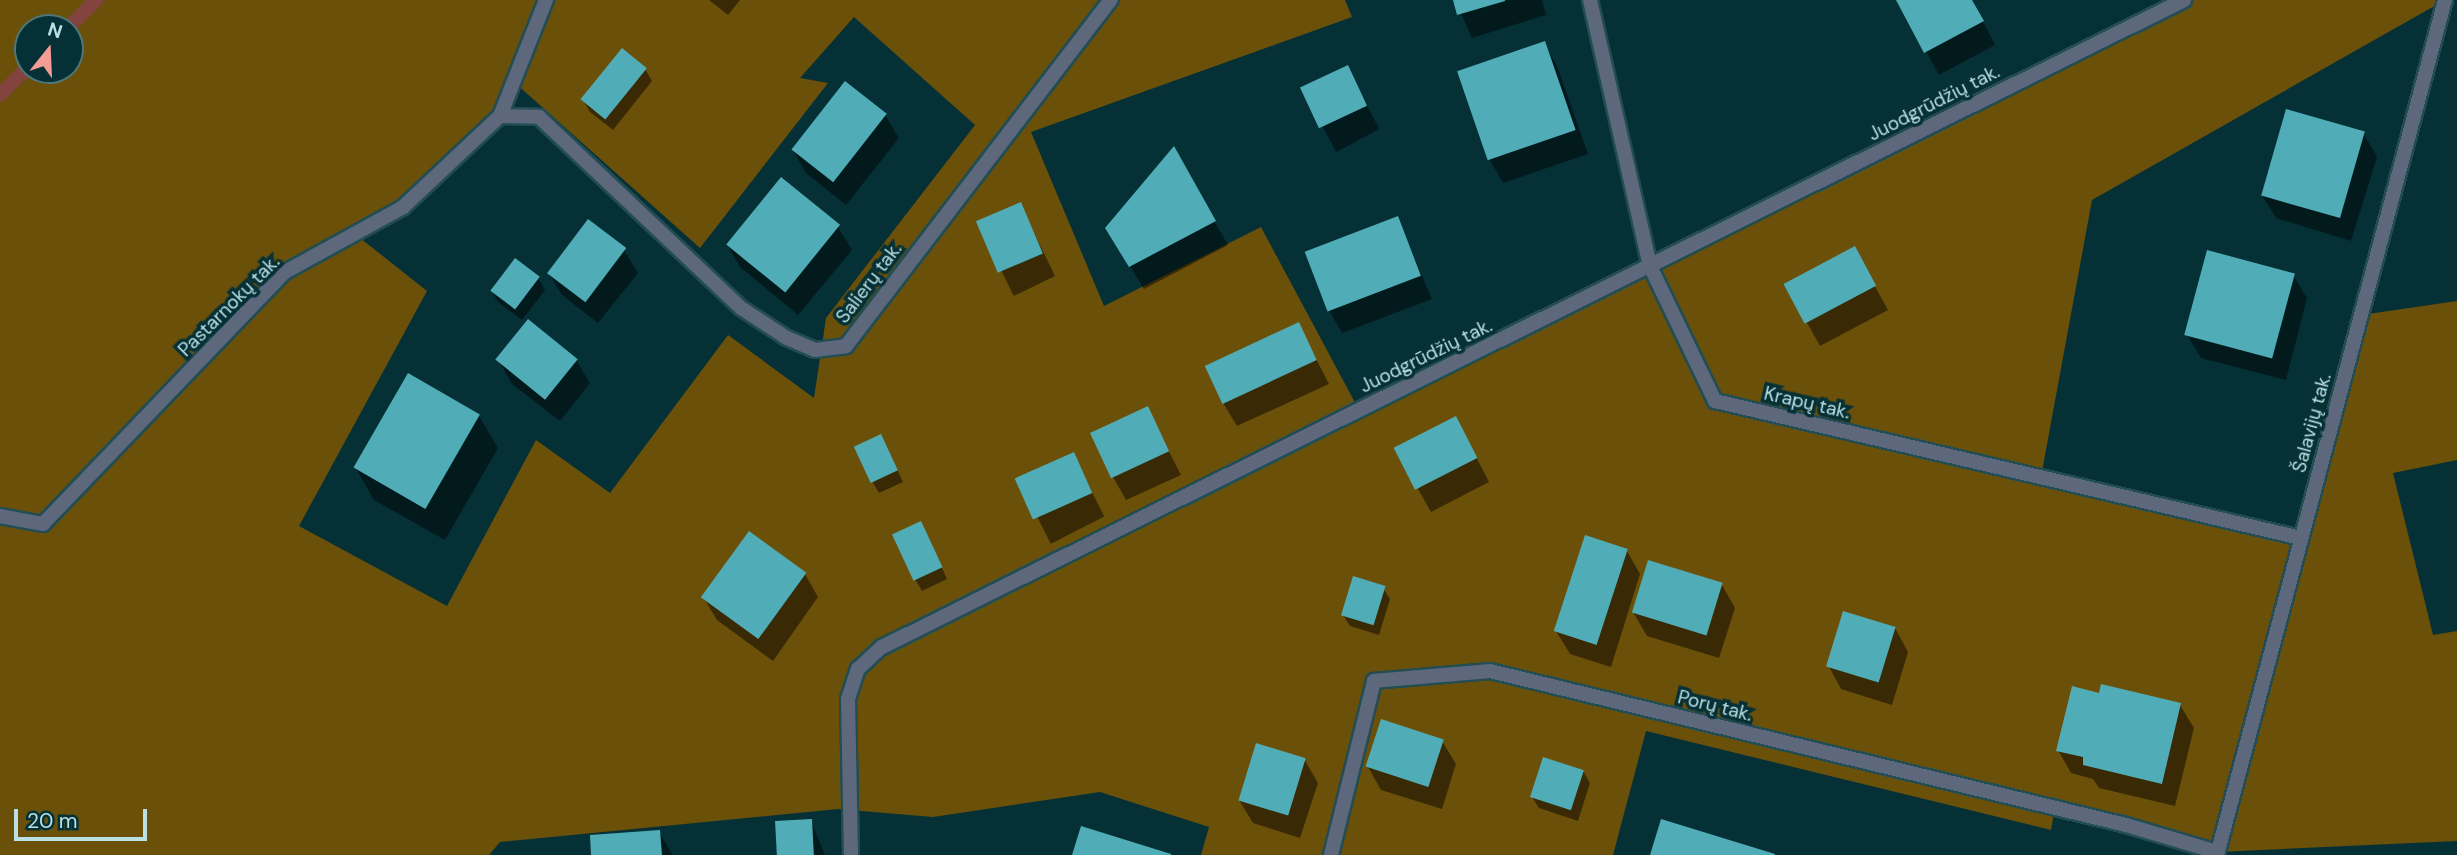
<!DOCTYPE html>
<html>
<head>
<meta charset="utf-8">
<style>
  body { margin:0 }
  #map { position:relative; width:2457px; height:855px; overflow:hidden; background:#053136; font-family:"DM Sans",sans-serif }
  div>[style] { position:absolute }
  .green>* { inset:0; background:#6b500a }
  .shadow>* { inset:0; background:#0007; transform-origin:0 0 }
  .stream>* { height:14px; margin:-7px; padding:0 7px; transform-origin:7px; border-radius:7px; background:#83433f }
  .building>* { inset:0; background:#50adb7; transform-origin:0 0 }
  .roads { filter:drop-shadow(2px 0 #224d52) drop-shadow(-2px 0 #224d52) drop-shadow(0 2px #224d52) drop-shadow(0 -2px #224d52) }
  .minor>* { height:14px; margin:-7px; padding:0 7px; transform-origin:7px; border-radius:7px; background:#5e687c }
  span { translate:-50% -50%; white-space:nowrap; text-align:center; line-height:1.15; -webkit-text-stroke:7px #053136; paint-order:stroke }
  .street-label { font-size:19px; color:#bbdfe3 }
  .north { position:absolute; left:14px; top:14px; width:70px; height:70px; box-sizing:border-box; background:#053136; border:2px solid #4e777b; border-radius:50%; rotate:18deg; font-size:19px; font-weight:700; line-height:28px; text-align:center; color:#bbdfe3 }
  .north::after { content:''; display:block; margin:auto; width:24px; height:32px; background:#f59c95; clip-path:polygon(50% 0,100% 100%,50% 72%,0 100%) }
  .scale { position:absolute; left:14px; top:809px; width:133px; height:32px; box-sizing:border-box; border:4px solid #bbdfe3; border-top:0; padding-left:9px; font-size:21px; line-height:24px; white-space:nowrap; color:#bbdfe3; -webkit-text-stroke:5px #053136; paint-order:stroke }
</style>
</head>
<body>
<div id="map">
  <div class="green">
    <div style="clip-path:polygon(evenodd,0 0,1345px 0,1352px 17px,1031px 132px,1104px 306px,1261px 227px,1359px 410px,2184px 0,2445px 0,2092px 200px,2041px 477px,2301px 538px,2361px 315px,2457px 301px,2457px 460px,2393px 473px,2433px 635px,2457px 631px,2457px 841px,2217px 852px,2055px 808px,2051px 830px,1646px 731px,1613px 855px,1201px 855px,1209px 827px,1100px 792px,933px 817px,838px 809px,500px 842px,489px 855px,0 855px,0 0,854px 17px,975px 125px,826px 318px,814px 398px,728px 335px,610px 493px,536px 440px,447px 606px,299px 526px,427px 291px,355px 234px,403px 207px,500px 116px,514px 82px,700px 248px,828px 83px,800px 78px,854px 17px,0 0,28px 28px,70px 28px,70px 70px,28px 70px,28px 28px)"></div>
  </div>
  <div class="shadow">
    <div style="clip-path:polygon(709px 0,740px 0,728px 15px)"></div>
    <div style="clip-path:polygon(1455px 0,1542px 0,1546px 15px,1472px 38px)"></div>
    <div style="clip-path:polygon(1898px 0,1972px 0,1995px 45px,1939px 75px)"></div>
    <div style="clip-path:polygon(1544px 43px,1557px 66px,1588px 154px,1503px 183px,1490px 160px)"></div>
    <div style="left:1347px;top:68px;width:69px;height:49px;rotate:62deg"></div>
    <div style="clip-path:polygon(645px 69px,652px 81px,613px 130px,590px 112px,583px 100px)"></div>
    <div style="clip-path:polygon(885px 115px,899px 138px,846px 205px,806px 173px,793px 150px)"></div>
    <div style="clip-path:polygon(2363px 133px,2377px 157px,2351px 241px,2276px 218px,2262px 195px)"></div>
    <div style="clip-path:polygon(1173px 149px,1228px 245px,1144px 289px,1107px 228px)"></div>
    <div style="left:1020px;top:204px;width:80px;height:46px;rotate:64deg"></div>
    <div style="clip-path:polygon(1397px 218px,1432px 299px,1342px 333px,1329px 310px)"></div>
    <div style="clip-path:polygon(838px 227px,852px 250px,798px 315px,740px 267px,727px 244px)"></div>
    <div style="clip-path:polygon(624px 250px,638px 273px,598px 323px,562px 295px,548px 272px)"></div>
    <div style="clip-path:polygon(1867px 272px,1888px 310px,1820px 346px,1786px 285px)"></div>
    <div style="clip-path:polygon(2293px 275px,2307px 298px,2286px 380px,2201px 358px,2187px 335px)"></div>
    <div style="clip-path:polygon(539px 279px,545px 290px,522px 320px,498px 302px,492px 291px)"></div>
    <div style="clip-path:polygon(1298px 324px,1329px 384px,1237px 426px,1223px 403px)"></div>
    <div style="clip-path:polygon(576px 360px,590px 383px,560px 421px,512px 384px,499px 361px)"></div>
    <div style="clip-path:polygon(1147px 409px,1181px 475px,1126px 500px,1113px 477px)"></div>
    <div style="clip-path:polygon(479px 416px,498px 448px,445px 540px,374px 500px,355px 467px)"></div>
    <div style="clip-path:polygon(1468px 441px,1489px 482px,1431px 512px,1418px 489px)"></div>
    <div style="clip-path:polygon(887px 448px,903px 482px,879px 493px,872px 481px)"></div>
    <div style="left:1073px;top:455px;width:69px;height:60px;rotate:63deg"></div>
    <div style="clip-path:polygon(927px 535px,947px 579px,922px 591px,915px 579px)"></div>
    <div style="clip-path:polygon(1627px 551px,1640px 574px,1611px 667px,1570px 654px,1556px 631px)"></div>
    <div style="clip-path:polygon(805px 574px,818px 597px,773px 661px,717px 620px,703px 597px)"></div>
    <div style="clip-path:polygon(1722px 585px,1735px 608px,1719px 658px,1647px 636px,1633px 612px)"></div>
    <div style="clip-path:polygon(1383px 588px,1390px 599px,1379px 635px,1350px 626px,1343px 615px)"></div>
    <div style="clip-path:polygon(1895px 628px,1908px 652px,1892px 705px,1841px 689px,1828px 665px)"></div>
    <div style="clip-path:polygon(2100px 695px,2180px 705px,2194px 728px,2175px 806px,2099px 788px,2093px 779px,2071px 773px,2058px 750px)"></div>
    <div style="clip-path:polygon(1442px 741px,1456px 764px,1442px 809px,1381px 790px,1368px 767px)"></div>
    <div style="clip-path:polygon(1304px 759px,1318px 783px,1300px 838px,1253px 823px,1239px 800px)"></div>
    <div style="clip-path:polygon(1583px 771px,1590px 783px,1578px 821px,1539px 808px,1532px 797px)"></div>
    <div style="clip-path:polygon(811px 821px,825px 855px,779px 855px)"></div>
    <div style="clip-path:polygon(659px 832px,673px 855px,593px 855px)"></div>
  </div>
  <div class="stream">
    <div style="left:68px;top:28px;width:40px;rotate:-45deg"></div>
    <div style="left:0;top:95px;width:40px;rotate:-45deg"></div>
  </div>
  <div class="building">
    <div style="clip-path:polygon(1453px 0,1505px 0,1505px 1px,1457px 15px)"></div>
    <div style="clip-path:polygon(1896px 0,1972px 0,1984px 21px,1924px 53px)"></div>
    <div style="left:1545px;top:41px;width:94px;height:93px;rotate:71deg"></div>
    <div style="left:622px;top:48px;width:32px;height:66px;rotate:39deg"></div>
    <div style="left:1348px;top:65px;width:45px;height:53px;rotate:65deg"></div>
    <div style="left:845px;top:81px;width:53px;height:87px;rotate:38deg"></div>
    <div style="left:2286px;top:109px;width:82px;height:90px;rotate:16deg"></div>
    <div style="clip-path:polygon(1174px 146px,1216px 221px,1129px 267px,1105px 228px)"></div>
    <div style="left:781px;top:177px;width:76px;height:87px;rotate:39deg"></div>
    <div style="left:1021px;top:202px;width:56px;height:49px;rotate:67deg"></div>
    <div style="left:1398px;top:216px;width:64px;height:100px;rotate:69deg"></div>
    <div style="left:588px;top:219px;width:48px;height:68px;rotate:37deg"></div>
    <div style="left:1855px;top:246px;width:45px;height:81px;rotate:62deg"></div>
    <div style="left:2207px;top:250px;width:91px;height:88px;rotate:15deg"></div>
    <div style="left:515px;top:258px;width:31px;height:41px;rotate:37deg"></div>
    <div style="left:528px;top:319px;width:64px;height:52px;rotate:39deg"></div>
    <div style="left:1299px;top:322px;width:42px;height:104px;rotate:65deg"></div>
    <div style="left:408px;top:373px;width:83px;height:109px;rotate:30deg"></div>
    <div style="left:1148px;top:406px;width:50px;height:64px;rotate:65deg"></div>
    <div style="left:1456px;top:416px;width:47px;height:70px;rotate:63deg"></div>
    <div style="left:881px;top:434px;width:40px;height:30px;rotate:65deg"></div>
    <div style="left:1074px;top:452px;width:45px;height:65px;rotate:66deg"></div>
    <div style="left:921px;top:521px;width:51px;height:32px;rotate:65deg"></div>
    <div style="left:749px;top:531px;width:71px;height:82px;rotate:36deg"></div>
    <div style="left:1585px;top:535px;width:45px;height:101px;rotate:18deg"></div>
    <div style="left:1648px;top:560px;width:78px;height:55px;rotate:17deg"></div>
    <div style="left:1353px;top:576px;width:34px;height:41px;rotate:17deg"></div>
    <div style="left:1843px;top:611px;width:55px;height:58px;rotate:17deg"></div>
    <div style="clip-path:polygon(2101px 684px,2181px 703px,2162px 784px,2083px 765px,2083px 757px,2056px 751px,2072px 686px,2099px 693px)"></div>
    <div style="left:1381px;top:719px;width:66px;height:50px;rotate:18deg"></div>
    <div style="left:1256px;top:743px;width:52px;height:60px;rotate:17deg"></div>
    <div style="left:1543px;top:757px;width:43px;height:42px;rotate:18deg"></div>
    <div style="left:812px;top:819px;width:36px;height:37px;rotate:87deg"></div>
    <div style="clip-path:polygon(1661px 819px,1775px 854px,1775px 855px,1650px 855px)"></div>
    <div style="clip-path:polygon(1081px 826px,1171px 854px,1171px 855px,1072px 855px)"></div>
    <div style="clip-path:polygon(660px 830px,662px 855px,591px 855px,590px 835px)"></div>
  </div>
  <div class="roads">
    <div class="minor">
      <div style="left:1590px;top:0;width:273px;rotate:77.3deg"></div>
      <div style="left:1650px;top:266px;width:150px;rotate:64.3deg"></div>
      <div style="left:1715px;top:401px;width:602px;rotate:13.16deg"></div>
      <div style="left:500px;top:116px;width:39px;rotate:1deg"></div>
      <div style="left:539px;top:117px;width:278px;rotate:43.4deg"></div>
      <div style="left:741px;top:308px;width:55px;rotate:33.1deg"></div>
      <div style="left:787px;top:338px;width:30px;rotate:23deg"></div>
      <div style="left:815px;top:350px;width:31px;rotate:-7deg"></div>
      <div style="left:846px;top:346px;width:436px;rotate:-52.6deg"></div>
      <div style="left:0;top:516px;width:44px;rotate:10.5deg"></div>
      <div style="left:43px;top:524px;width:349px;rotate:-46.2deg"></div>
      <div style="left:285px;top:272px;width:135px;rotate:-28.8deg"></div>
      <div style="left:403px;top:207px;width:133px;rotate:-43.2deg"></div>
      <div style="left:500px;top:116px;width:125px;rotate:-68.4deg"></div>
      <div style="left:851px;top:855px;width:156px;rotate:-91.1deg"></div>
      <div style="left:848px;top:699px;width:32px;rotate:-72deg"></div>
      <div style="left:858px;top:669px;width:33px;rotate:-43deg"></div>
      <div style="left:882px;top:647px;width:1454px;rotate:-26.42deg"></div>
      <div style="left:1331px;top:855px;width:179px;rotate:-76.1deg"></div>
      <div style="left:1374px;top:681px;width:116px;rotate:-4.9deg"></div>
      <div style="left:1490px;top:671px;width:654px;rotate:13.61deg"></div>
      <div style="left:2126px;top:825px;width:95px;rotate:16.5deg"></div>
      <div style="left:2217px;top:855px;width:885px;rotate:-75.07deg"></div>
    </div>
  </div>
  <div class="street-label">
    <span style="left:1934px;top:103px;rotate:-27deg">Juodgrūdžių tak.</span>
    <span style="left:869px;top:283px;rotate:-53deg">Salierų tak.</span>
    <span style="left:229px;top:306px;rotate:-45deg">Pastarnokų tak.</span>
    <span style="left:1426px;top:356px;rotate:-26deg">Juodgrūdžių tak.</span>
    <span style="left:1807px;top:403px;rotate:13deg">Krapų tak.</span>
    <span style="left:2312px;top:423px;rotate:-75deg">Šalavijų tak.</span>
    <span style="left:1715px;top:706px;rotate:14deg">Porų tak.</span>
  </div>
  <div class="north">N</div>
  <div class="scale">20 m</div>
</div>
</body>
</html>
